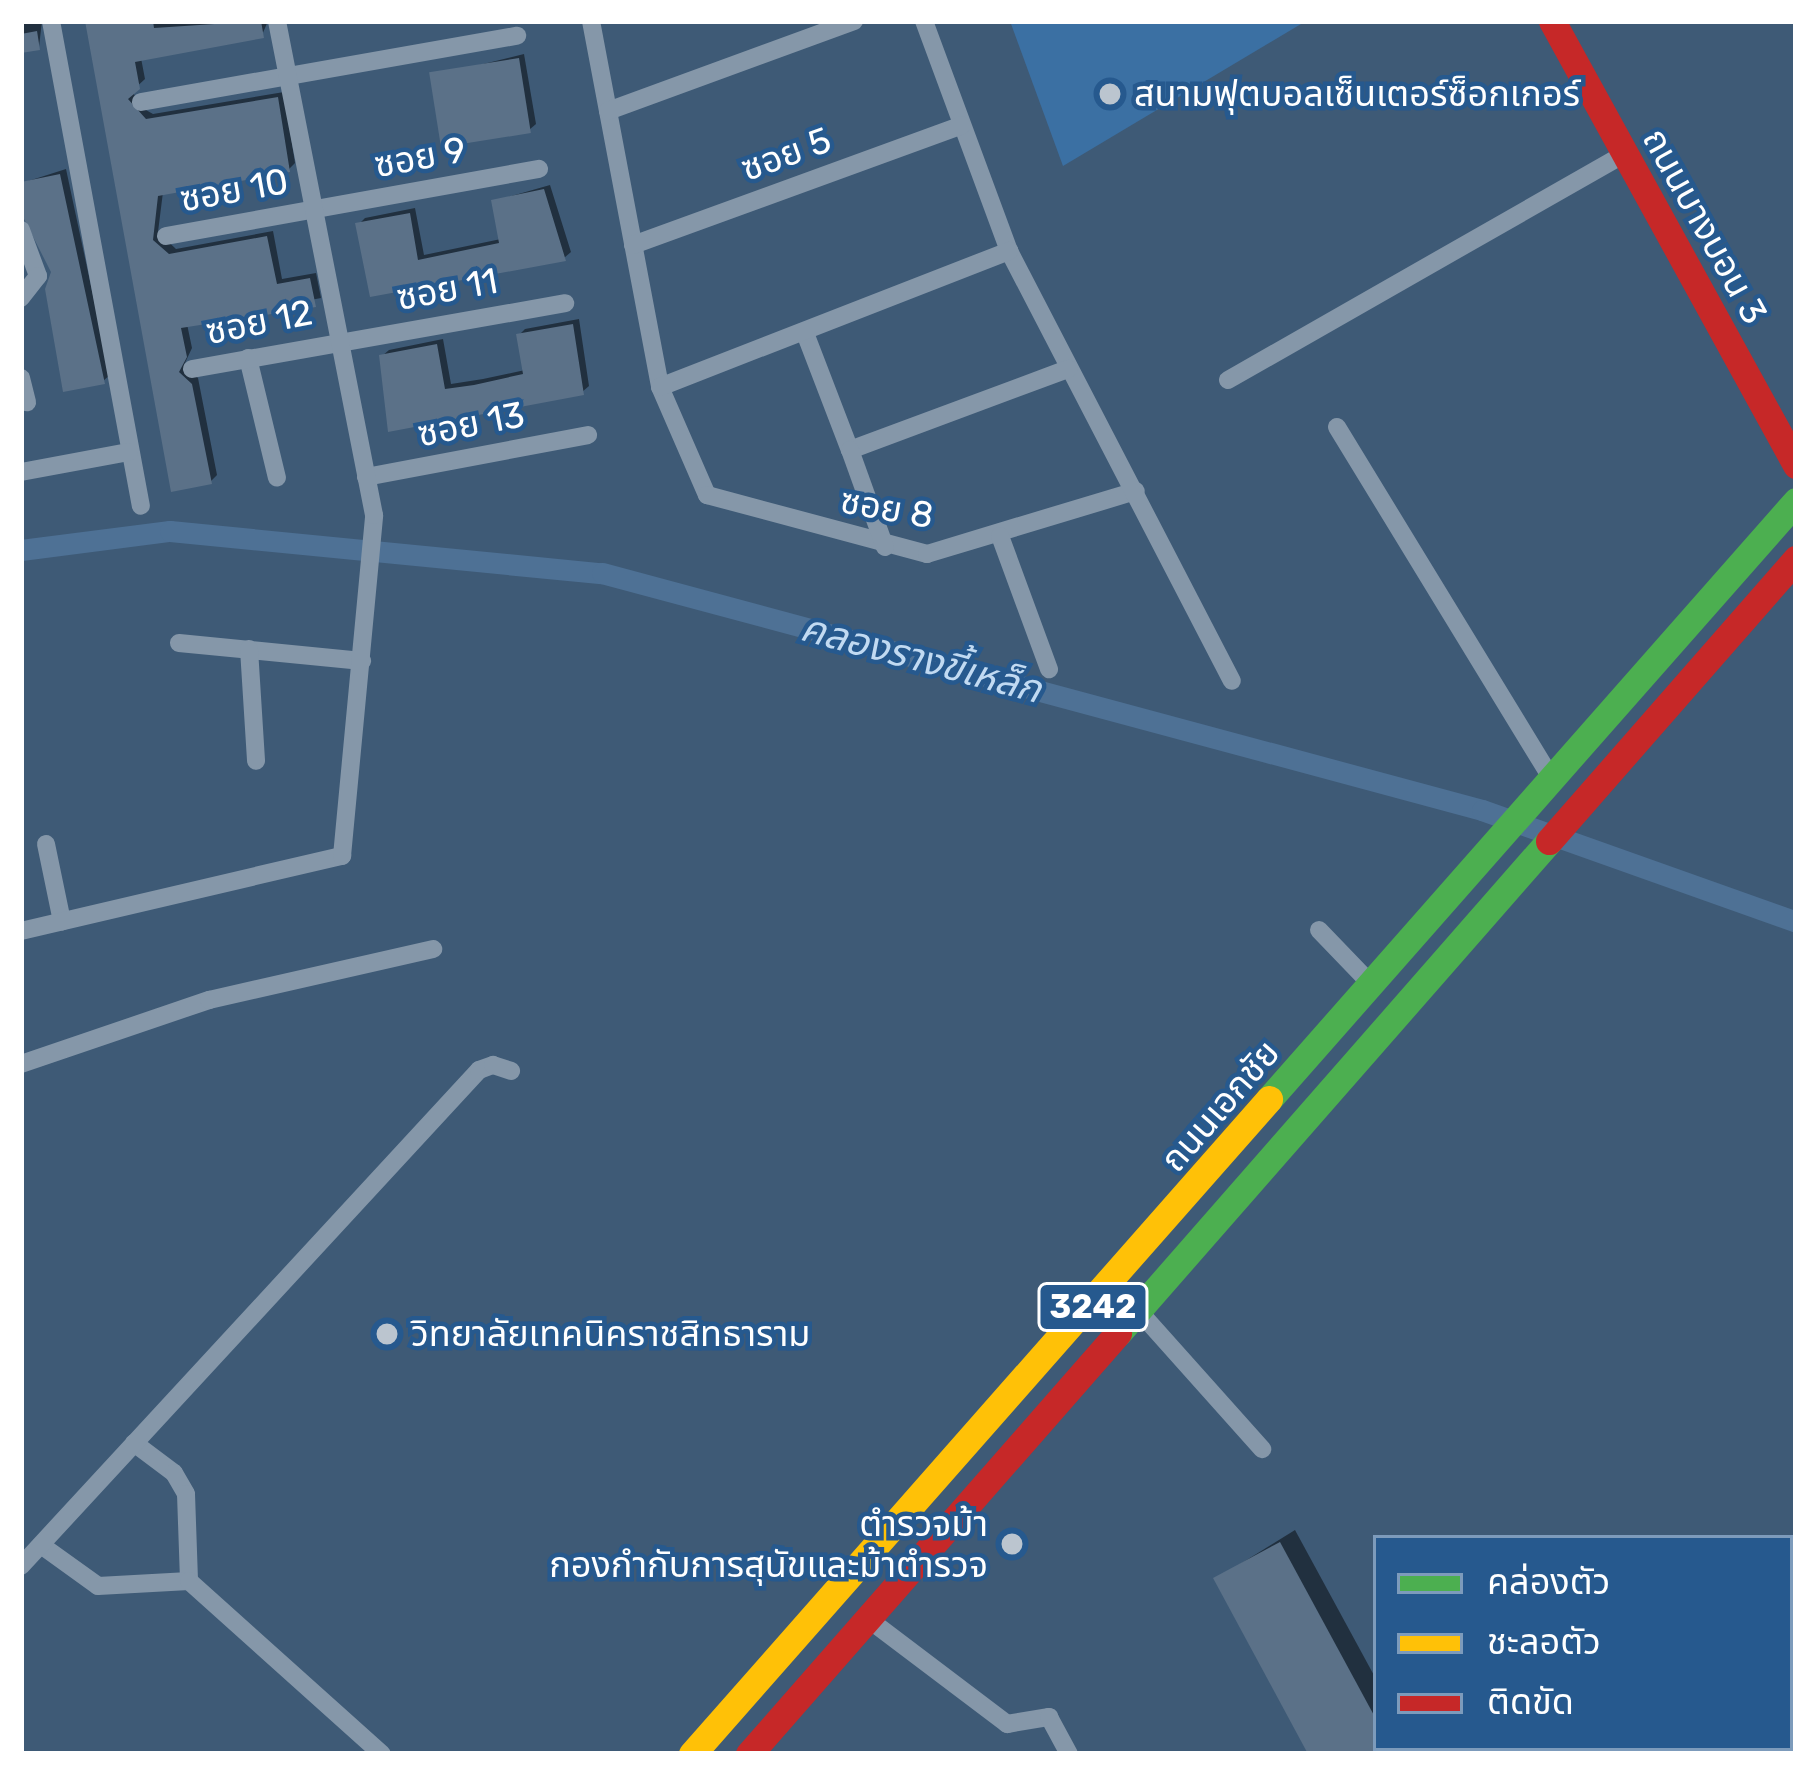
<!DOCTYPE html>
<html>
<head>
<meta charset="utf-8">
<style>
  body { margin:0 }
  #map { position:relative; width:1817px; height:1775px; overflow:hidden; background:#3e5a76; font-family:Rubik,"Noto Sans Thai",sans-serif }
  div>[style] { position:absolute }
  .green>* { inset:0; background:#3b70a3 }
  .shadow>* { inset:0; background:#0007 }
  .canal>* { height:21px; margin:-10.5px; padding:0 10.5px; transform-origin:10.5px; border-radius:10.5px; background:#4e7195 }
  .building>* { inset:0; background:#5b7188; transform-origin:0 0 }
  .street>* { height:18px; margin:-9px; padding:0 9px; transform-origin:9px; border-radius:9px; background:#8597a9 }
  .fast>* { height:27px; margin:-13.5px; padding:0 13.5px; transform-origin:13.5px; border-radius:13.5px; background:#4caf50 }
  .slow>* { height:27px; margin:-13.5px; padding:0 13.5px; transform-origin:13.5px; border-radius:13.5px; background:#ffc107 }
  .jam>* { height:27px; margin:-13.5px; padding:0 13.5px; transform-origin:13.5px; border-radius:13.5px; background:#c62828 }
  .dots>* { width:33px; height:33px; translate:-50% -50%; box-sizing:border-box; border:6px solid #26598e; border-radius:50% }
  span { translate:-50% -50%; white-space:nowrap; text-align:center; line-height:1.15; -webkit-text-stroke:9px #26598e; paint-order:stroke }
  .shield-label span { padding:3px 9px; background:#26598e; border:3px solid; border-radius:9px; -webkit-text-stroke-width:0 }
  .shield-label { font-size:33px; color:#fff; font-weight:700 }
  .poi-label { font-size:36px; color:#fff }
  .left { translate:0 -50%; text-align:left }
  .right { translate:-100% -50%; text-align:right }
  .street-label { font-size:36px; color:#fff }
  .water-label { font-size:39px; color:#c1daf2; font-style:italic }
  .frame { position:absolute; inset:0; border:24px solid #fff; pointer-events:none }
  .legend { position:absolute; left:1373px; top:1535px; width:420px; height:216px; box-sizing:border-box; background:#26598e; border:3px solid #7d9bbb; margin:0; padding:15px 21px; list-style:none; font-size:36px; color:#fff }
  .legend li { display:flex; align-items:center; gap:24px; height:60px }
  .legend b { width:60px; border:3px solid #7d9bbb }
</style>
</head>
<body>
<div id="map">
  <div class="green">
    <div style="clip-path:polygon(1010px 21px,1306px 21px,1063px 166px)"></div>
  </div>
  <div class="shadow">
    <div style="clip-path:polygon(21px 21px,42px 21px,39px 47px,21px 50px)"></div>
    <div style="clip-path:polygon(86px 21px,268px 21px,262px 35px,141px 58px,145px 79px,133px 90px,137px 105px,153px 114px,284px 92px,295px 163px,289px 169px,163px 192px,158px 232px,176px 249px,273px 231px,282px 279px,316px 273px,321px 298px,187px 324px,192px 348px,184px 365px,198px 378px,217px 475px,211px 481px,173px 488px)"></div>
    <div style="clip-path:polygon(524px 54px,536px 124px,529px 130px,434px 76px)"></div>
    <div style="clip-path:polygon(66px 169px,110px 375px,103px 381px,22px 183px)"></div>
    <div style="clip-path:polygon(550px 185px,571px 252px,564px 258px,372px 294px,359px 224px,365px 218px,415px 208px,424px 255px,501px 239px,494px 201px)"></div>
    <div style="clip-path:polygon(579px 319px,589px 386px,582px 392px,391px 428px,382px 356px,389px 350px,443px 339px,451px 384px,483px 379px,525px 370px,519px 335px,525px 329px)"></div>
    <div style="clip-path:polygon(1295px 1530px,1376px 1679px,1378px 1748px,1367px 1754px,1312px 1754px,1216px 1579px)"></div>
  </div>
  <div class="canal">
    <div style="left:21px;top:550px;width:150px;rotate:-7.3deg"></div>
    <div style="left:170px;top:531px;width:434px;rotate:5.6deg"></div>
    <div style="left:602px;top:573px;width:911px;rotate:15.07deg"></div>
    <div style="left:1482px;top:810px;width:333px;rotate:19.6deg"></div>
    <div style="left:1790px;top:1684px;width:8px;rotate:-45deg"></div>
    <div style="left:1725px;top:1754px;width:8px;rotate:-45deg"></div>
  </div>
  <div class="building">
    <div style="clip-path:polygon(85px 21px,153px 21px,154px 28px,261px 21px,264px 38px,135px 62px,140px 89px,128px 99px,146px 119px,278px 97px,290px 172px,158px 196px,153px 240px,169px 254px,267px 236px,277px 284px,310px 278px,316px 307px,181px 328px,187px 357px,179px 372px,192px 384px,212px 484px,171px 492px)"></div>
    <div style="clip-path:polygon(37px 31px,40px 50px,21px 53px,21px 34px)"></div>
    <div style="left:519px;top:58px;width:76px;height:91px;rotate:81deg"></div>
    <div style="clip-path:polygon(60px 174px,105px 384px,63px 392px,45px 289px,51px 272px,23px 217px,21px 192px,21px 182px)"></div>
    <div style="clip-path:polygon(544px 189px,566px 261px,370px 297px,355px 223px,410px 213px,418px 260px,499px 243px,491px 200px)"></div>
    <div style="clip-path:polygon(573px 324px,584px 395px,388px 432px,379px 355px,437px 344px,445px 389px,474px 385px,523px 374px,516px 334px)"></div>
    <div style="clip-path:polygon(1280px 1542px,1376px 1719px,1376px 1754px,1308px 1754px,1213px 1578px)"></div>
  </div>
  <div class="street">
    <div style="left:51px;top:21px;width:493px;rotate:79.5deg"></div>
    <div style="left:591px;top:21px;width:372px;rotate:79.3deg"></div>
    <div style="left:660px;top:387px;width:118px;rotate:66.5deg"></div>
    <div style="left:707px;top:495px;width:228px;rotate:15deg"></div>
    <div style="left:927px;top:554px;width:218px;rotate:-16.8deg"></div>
    <div style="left:924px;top:21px;width:245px;rotate:69.7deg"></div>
    <div style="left:1009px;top:251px;width:484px;rotate:62.6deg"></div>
    <div style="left:141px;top:102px;width:382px;rotate:-10deg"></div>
    <div style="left:608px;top:111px;width:262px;rotate:-20.1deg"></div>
    <div style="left:21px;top:230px;width:49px;rotate:69.7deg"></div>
    <div style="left:38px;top:276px;width:28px;rotate:128deg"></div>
    <div style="left:166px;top:236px;width:379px;rotate:-10.2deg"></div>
    <div style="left:633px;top:245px;width:350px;rotate:-20deg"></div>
    <div style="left:805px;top:333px;width:125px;rotate:69deg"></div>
    <div style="left:850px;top:450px;width:233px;rotate:-20.4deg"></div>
    <div style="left:248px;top:358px;width:123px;rotate:76.4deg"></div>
    <div style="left:192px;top:369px;width:379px;rotate:-10deg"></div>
    <div style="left:21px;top:378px;width:25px;rotate:76deg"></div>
    <div style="left:1228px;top:380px;width:457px;rotate:-29.7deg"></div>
    <div style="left:660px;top:387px;width:375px;rotate:-21.3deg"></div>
    <div style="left:1337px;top:427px;width:412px;rotate:58.6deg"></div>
    <div style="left:850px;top:450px;width:103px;rotate:70.2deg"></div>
    <div style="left:21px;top:472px;width:110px;rotate:-10.5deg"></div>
    <div style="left:366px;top:477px;width:226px;rotate:-10.7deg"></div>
    <div style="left:1000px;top:536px;width:142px;rotate:69.8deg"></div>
    <div style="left:179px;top:643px;width:184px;rotate:5.6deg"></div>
    <div style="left:249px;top:649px;width:112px;rotate:86.4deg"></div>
    <div style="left:46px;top:844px;width:79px;rotate:78.3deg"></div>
    <div style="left:1319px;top:930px;width:76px;rotate:46.1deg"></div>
    <div style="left:21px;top:931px;width:330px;rotate:-13.2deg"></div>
    <div style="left:342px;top:856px;width:342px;rotate:-84.6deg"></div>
    <div style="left:374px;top:515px;width:503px;rotate:-101.11deg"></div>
    <div style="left:21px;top:1064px;width:199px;rotate:-18.8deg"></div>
    <div style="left:209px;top:1000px;width:230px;rotate:-12.8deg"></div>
    <div style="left:1137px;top:1309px;width:188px;rotate:48.2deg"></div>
    <div style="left:134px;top:1443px;width:50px;rotate:36.9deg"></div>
    <div style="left:174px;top:1473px;width:24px;rotate:60deg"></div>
    <div style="left:186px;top:1494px;width:87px;rotate:88deg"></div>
    <div style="left:41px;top:1545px;width:70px;rotate:35.7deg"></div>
    <div style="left:98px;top:1586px;width:91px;rotate:-3.1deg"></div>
    <div style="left:189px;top:1581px;width:259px;rotate:41.9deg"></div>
    <div style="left:21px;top:1566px;width:675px;rotate:-47.28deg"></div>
    <div style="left:479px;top:1070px;width:15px;rotate:-20deg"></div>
    <div style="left:493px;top:1065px;width:19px;rotate:18deg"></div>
    <div style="left:867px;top:1618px;width:176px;rotate:37.1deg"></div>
    <div style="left:1007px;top:1724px;width:43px;rotate:-9.5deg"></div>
    <div style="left:1049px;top:1717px;width:42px;rotate:61.6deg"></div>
  </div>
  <div class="fast">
    <div style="left:1269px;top:1099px;width:797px;rotate:-48.61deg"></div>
    <div style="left:1118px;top:1333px;width:654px;rotate:-48.78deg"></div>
  </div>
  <div class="slow">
    <div style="left:692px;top:1754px;width:873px;rotate:-48.62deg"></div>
  </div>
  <div class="jam">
    <div style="left:1552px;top:21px;width:507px;rotate:61.21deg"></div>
    <div style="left:1549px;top:841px;width:375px;rotate:-48.8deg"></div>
    <div style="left:749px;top:1754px;width:560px;rotate:-48.77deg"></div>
  </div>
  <div class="dots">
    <div style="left:1110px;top:94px;background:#bbc5cf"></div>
    <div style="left:387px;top:1334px;background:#bbc5cf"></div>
    <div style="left:1012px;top:1544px;background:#bbc5cf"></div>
  </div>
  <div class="shield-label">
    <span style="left:1093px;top:1307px">3242</span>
  </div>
  <div class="poi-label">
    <span class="left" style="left:1134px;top:94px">สนามฟุตบอลเซ็นเตอร์ซ็อกเกอร์</span>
    <span class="left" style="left:411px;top:1334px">วิทยาลัยเทคนิคราชสิทธาราม</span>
    <span class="right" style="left:988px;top:1544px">ตำรวจม้า<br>กองกำกับการสุนัขและม้าตำรวจ</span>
  </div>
  <div class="street-label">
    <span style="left:786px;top:154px;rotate:-20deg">ซอย 5</span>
    <span style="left:420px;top:157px;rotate:-10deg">ซอย 9</span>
    <span style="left:234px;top:190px;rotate:-10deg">ซอย 10</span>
    <span style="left:1705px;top:226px;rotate:61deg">ถนนบางบอน 3</span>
    <span style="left:447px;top:289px;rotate:-10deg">ซอย 11</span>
    <span style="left:259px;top:322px;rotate:-11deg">ซอย 12</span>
    <span style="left:471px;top:424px;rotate:-11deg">ซอย 13</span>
    <span style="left:887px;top:508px;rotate:10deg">ซอย 8</span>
    <span style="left:1220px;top:1106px;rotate:-49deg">ถนนเอกชัย</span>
  </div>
  <div class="water-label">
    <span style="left:921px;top:659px;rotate:15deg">คลองรางขี้เหล็ก</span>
  </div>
  <div class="frame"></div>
  <ul class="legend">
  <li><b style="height:15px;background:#4caf50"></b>คล่องตัว</li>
  <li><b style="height:15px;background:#ffc107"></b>ชะลอตัว</li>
  <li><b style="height:15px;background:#c62828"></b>ติดขัด</li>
  </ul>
</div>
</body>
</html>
